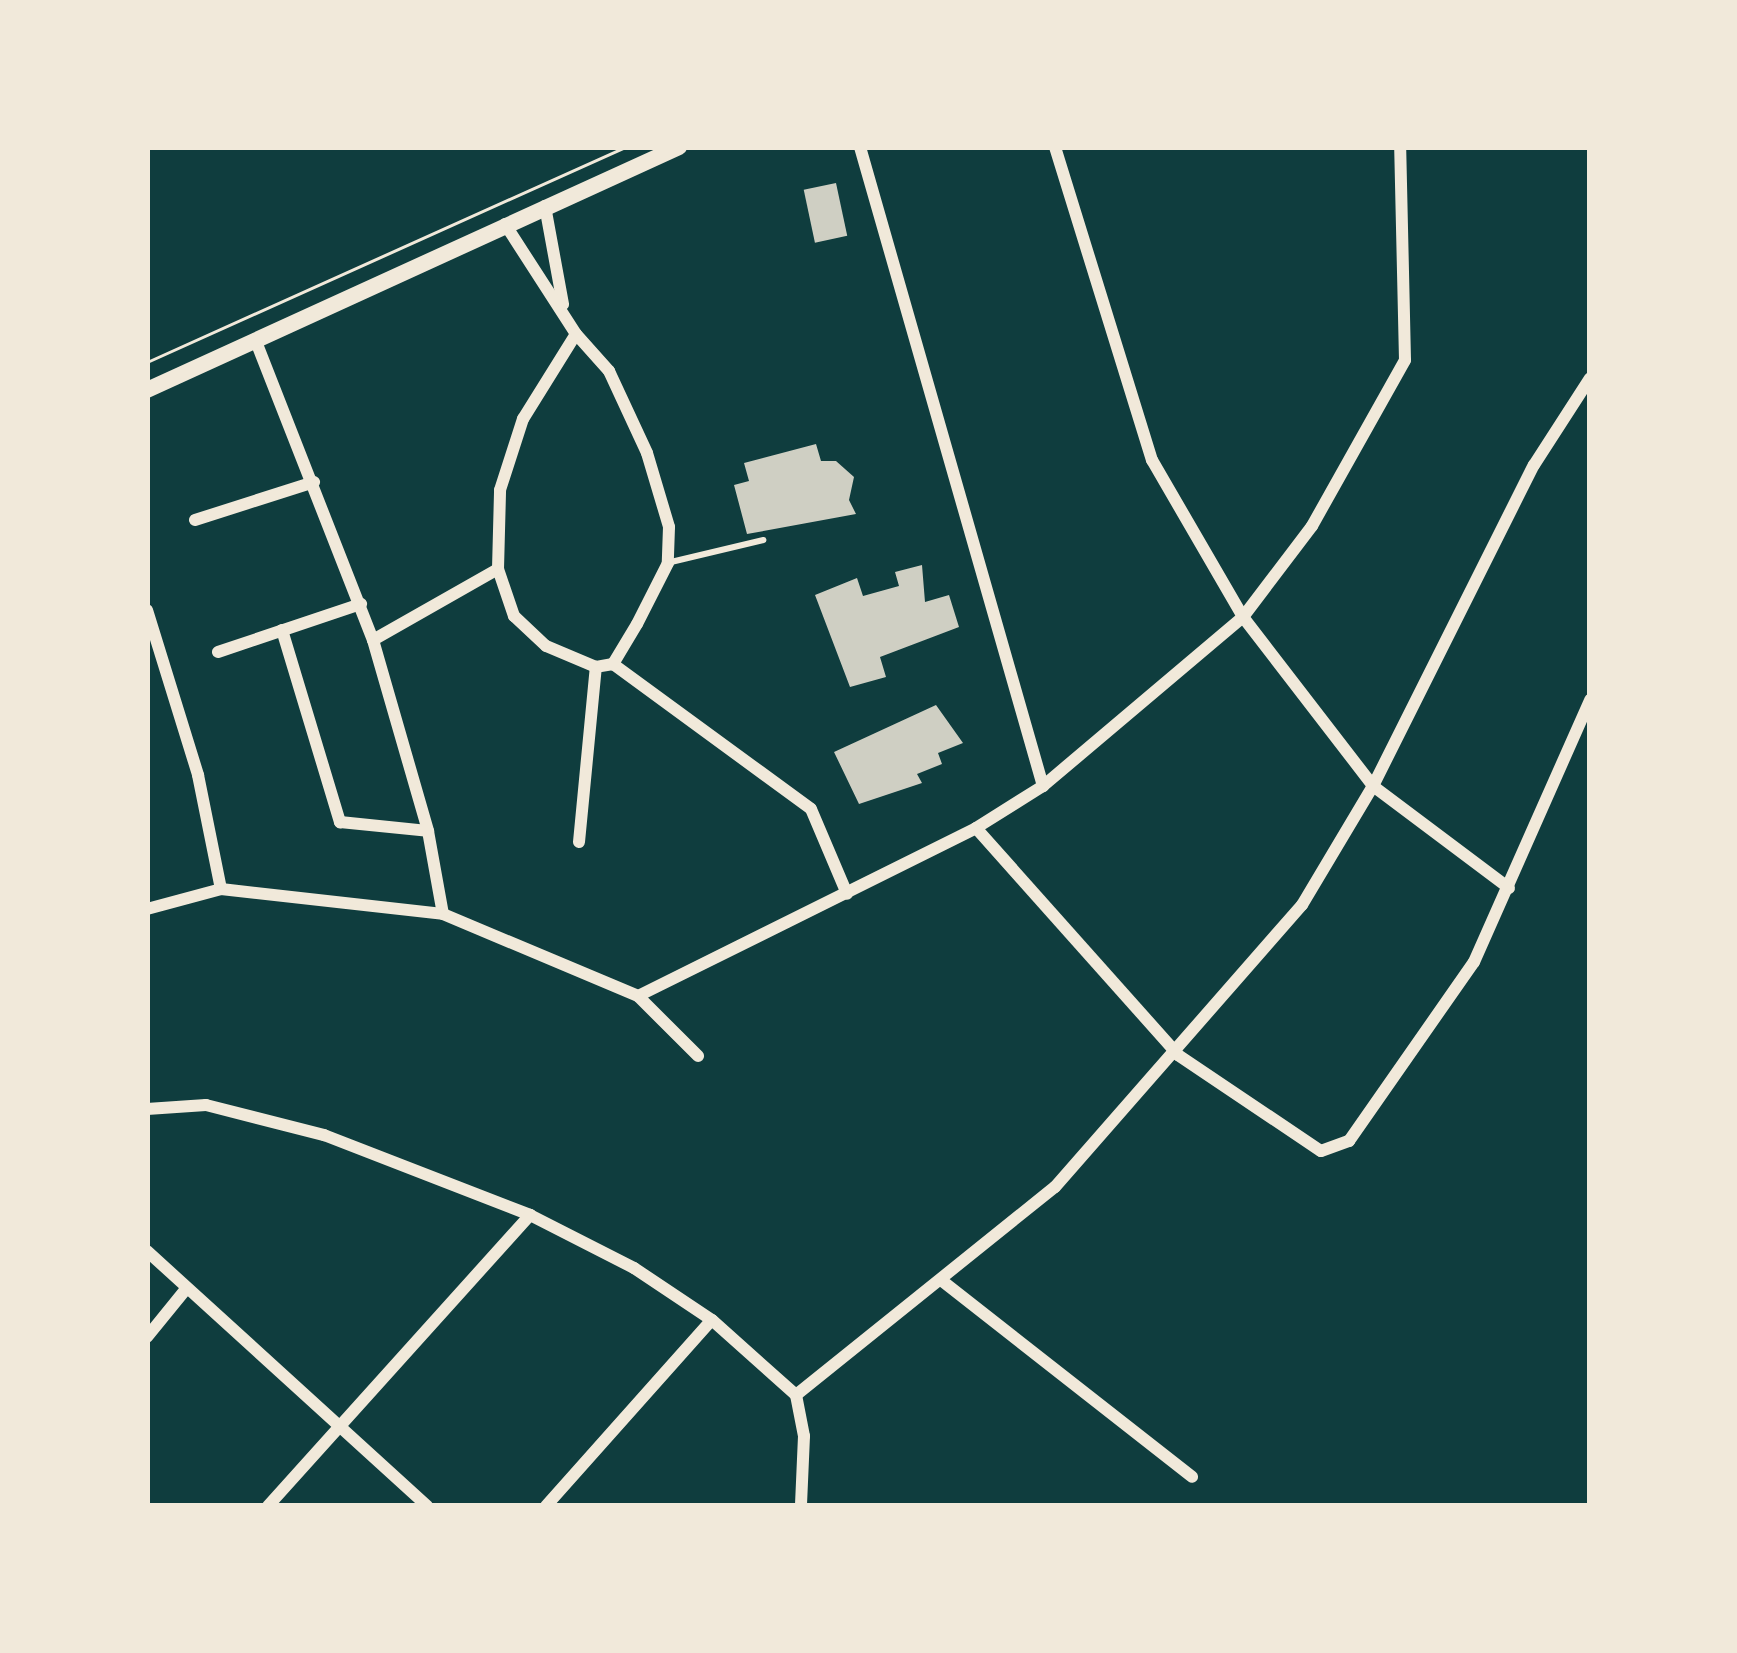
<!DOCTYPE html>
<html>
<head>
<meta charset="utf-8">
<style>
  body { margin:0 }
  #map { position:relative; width:1737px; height:1653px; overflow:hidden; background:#0f3d3e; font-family:"Sofia Sans Condensed",sans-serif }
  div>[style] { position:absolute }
  .building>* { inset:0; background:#cfcfc3; transform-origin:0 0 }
  .path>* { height:3px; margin:-1.5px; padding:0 1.5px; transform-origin:1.5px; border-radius:1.5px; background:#f1e9da }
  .service>* { height:6px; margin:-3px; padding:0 3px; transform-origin:3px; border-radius:3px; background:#f1e9da }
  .minor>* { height:12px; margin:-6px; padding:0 6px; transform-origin:6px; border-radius:6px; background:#f1e9da }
  .tertiary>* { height:16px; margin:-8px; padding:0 8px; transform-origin:8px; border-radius:8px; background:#f1e9da }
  span { translate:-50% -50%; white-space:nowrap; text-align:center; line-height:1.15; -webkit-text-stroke:12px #f1e9da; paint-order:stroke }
  .frame { position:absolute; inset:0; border:150px solid #f1e9da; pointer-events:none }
</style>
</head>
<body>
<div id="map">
  <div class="building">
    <div style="left:836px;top:183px;width:54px;height:33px;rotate:78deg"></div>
    <div style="clip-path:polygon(816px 444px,821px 461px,836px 461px,854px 477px,849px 500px,856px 514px,747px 534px,734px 485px,749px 481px,744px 463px)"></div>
    <div style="clip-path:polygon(922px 565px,925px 602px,949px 595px,959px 627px,880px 657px,886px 677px,850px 687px,815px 595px,857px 578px,863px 596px,899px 586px,895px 572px)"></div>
    <div style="clip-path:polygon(936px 705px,963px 743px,938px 753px,942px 764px,917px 774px,922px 783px,859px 804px,834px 752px)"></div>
  </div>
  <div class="path">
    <div style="left:147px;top:362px;width:524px;rotate:-24.22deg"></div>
  </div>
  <div class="service">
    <div style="left:671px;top:562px;width:95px;rotate:-13.4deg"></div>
  </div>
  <div class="minor">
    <div style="left:860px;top:147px;width:665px;rotate:74.02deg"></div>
    <div style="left:1055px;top:147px;width:328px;rotate:72.8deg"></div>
    <div style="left:1152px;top:460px;width:181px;rotate:59.9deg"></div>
    <div style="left:1243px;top:617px;width:213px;rotate:52.4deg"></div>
    <div style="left:1373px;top:786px;width:170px;rotate:36.9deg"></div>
    <div style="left:545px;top:206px;width:100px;rotate:79.6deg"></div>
    <div style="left:505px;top:224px;width:131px;rotate:57.2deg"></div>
    <div style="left:576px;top:334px;width:50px;rotate:48.3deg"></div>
    <div style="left:609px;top:371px;width:90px;rotate:65.1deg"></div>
    <div style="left:647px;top:453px;width:77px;rotate:73.4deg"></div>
    <div style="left:669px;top:527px;width:36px;rotate:92deg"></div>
    <div style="left:668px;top:563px;width:68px;rotate:116.9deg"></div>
    <div style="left:637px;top:624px;width:47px;rotate:121deg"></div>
    <div style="left:613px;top:664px;width:17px;rotate:170deg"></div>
    <div style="left:596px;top:667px;width:54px;rotate:-157.2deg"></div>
    <div style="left:546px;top:646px;width:44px;rotate:-136.8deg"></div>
    <div style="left:514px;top:616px;width:50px;rotate:-108.8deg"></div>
    <div style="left:498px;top:569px;width:79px;rotate:-88.5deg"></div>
    <div style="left:500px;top:490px;width:75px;rotate:-72.1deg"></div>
    <div style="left:523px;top:419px;width:100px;rotate:-58.1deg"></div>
    <div style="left:255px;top:339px;width:323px;rotate:68.6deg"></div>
    <div style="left:373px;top:640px;width:199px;rotate:73.9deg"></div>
    <div style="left:428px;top:831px;width:84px;rotate:79.8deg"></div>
    <div style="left:195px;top:520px;width:125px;rotate:-17.7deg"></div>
    <div style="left:147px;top:610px;width:173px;rotate:72.8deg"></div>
    <div style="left:198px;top:775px;width:116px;rotate:78.6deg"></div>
    <div style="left:282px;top:630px;width:201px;rotate:73.2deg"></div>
    <div style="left:340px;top:822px;width:88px;rotate:5.8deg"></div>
    <div style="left:373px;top:640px;width:144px;rotate:-29.6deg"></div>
    <div style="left:218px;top:652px;width:151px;rotate:-18.6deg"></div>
    <div style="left:613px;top:664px;width:245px;rotate:36.2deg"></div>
    <div style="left:811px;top:809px;width:92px;rotate:67deg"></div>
    <div style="left:976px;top:828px;width:304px;rotate:48.3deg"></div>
    <div style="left:1178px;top:1055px;width:172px;rotate:33.9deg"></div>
    <div style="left:1321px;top:1151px;width:30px;rotate:-20deg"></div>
    <div style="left:1349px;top:1141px;width:218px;rotate:-55.1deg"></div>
    <div style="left:1474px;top:962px;width:287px;rotate:-66.1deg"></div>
    <div style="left:579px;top:842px;width:176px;rotate:-84.5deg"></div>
    <div style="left:147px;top:909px;width:77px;rotate:-15.1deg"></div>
    <div style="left:221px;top:889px;width:223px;rotate:6.4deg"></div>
    <div style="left:443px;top:914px;width:212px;rotate:22.8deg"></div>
    <div style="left:638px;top:996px;width:85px;rotate:45deg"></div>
    <div style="left:638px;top:996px;width:377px;rotate:-26.4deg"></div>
    <div style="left:976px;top:828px;width:79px;rotate:-32.1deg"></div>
    <div style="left:1043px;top:786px;width:262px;rotate:-40.2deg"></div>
    <div style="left:1243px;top:617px;width:114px;rotate:-52.8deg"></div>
    <div style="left:1312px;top:526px;width:190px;rotate:-60.7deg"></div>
    <div style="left:1405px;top:360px;width:213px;rotate:-91.3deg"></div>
    <div style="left:147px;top:1109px;width:59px;rotate:-3.9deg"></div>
    <div style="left:206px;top:1105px;width:122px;rotate:14.3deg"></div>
    <div style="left:324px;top:1135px;width:221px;rotate:21.2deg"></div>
    <div style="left:530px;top:1215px;width:117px;rotate:27deg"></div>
    <div style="left:634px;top:1268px;width:94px;rotate:33.7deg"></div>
    <div style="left:712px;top:1320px;width:113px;rotate:41.8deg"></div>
    <div style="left:147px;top:1251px;width:379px;rotate:42.3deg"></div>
    <div style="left:941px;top:1280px;width:319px;rotate:38.1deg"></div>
    <div style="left:147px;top:1337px;width:62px;rotate:-50.9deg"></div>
    <div style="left:796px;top:1395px;width:332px;rotate:-38.8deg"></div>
    <div style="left:1055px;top:1187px;width:375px;rotate:-48.8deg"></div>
    <div style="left:1302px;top:905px;width:139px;rotate:-59.2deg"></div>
    <div style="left:1373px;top:786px;width:359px;rotate:-63.4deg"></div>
    <div style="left:1534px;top:465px;width:103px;rotate:-57.2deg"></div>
    <div style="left:796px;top:1395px;width:42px;rotate:79deg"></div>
    <div style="left:804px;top:1436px;width:70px;rotate:92.5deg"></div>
    <div style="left:268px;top:1506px;width:392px;rotate:-48deg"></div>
    <div style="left:546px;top:1506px;width:249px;rotate:-48.3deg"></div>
  </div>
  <div class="tertiary">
    <div style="left:147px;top:390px;width:585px;rotate:-24.55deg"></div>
  </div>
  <div class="frame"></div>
</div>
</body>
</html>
